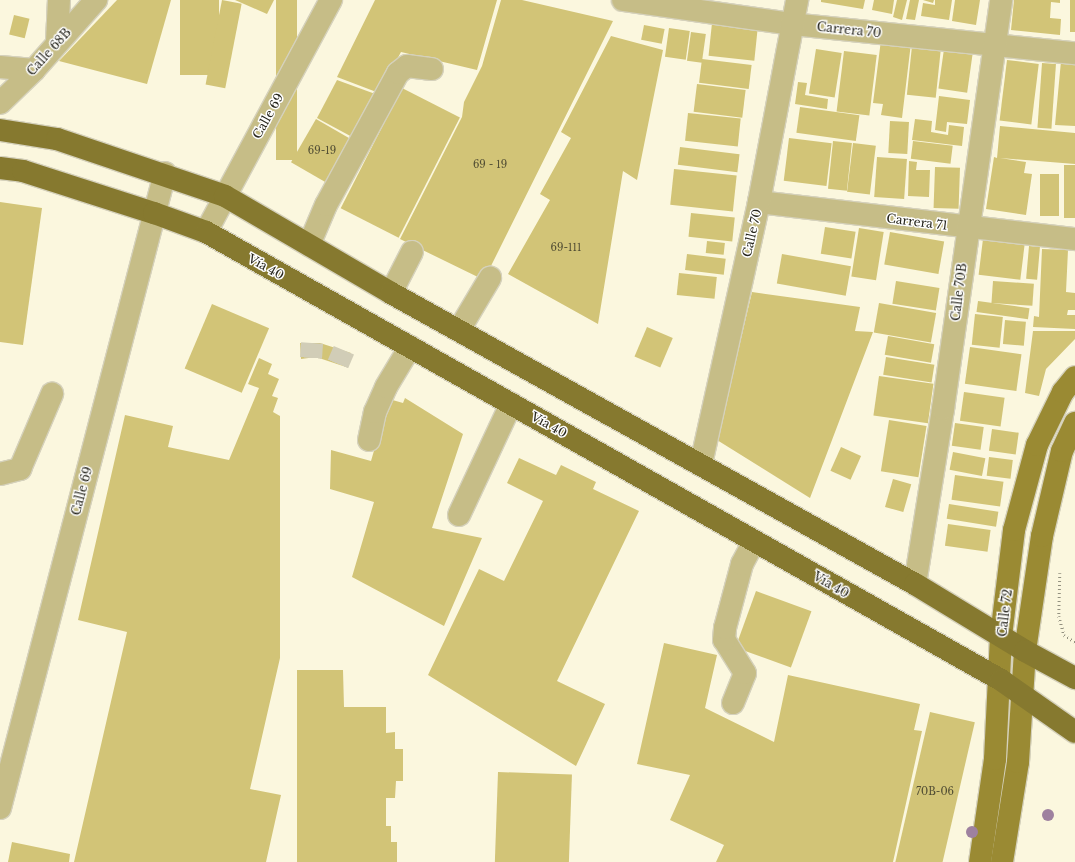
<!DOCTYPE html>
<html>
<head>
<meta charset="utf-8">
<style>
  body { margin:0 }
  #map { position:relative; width:1075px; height:862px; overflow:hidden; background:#fbf7de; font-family:"Libre Baskerville",serif }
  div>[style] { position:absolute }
  .building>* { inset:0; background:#d2c477; transform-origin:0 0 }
  .minor-tunnel>* { height:22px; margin-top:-11px; transform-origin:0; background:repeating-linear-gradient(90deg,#d1cdb7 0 22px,transparent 0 33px) }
  .path>* { height:2.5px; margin-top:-1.25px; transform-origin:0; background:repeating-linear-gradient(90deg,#939180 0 1px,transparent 0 4px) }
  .roads { filter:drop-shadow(1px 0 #d5d1bb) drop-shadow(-1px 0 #d5d1bb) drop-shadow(0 1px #d5d1bb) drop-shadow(0 -1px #d5d1bb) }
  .minor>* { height:22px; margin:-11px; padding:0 11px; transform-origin:11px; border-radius:11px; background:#c6bd87 }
  .major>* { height:22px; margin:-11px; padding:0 11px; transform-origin:11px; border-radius:11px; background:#9a8a33 }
  .highway>* { height:22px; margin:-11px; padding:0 11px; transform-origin:11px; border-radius:11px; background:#86792f }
  .trees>* { width:12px; height:12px; margin:-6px; border-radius:50%; background:#9e819f }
  span { translate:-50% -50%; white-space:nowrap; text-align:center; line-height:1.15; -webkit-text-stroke:3px #fff; paint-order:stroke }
  .number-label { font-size:10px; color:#524e34 }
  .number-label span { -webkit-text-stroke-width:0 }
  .street-label { font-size:12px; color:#27261d }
</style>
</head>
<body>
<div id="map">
  <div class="building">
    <div style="clip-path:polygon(117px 0,171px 0,147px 84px,59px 61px)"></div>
    <div style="left:180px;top:0;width:39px;height:75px"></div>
    <div style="left:222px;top:0;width:20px;height:86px;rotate:11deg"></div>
    <div style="clip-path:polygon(235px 0,274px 0,267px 14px)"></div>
    <div style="left:276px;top:0;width:21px;height:160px"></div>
    <div style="clip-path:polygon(375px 0,497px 0,477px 70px,401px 52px,379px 93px,337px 77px)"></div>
    <div style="clip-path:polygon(501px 0,522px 0,613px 21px,484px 280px,400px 239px,462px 117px,464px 102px,482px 66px)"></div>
    <div style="clip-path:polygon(821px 0,865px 0,863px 9px,821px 2px)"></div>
    <div style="clip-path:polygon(874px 0,894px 0,892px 14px,872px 10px)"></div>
    <div style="clip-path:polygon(897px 0,907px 0,902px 20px,893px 17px)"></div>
    <div style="clip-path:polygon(910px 0,919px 0,915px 20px,906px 19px)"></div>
    <div style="clip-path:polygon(923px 0,934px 0,933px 3px)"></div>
    <div style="clip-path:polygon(935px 0,952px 0,949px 20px,921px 16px,923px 3px,935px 5px)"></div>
    <div style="clip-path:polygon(955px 0,980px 0,976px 25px,952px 21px)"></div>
    <div style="clip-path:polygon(1014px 0,1060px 0,1060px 3px,1051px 2px,1050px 18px,1061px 19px,1060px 35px,1011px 30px)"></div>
    <div style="left:1070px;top:0;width:5px;height:32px"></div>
    <div style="left:14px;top:15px;width:16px;height:20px;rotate:14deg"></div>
    <div style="left:712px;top:23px;width:46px;height:33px;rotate:6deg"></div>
    <div style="left:644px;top:25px;width:21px;height:15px;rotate:11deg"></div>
    <div style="left:669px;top:28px;width:21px;height:29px;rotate:8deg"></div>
    <div style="left:691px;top:32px;width:15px;height:29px;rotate:8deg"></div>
    <div style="clip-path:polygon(611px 36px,663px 50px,637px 180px,623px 171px,598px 324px,508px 274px,550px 200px,540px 194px,571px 138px,561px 132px)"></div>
    <div style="clip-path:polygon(881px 40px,911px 43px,902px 118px,881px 115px,883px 104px,873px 103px)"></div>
    <div style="left:912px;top:46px;width:29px;height:49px;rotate:6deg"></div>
    <div style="left:816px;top:49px;width:26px;height:45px;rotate:9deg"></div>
    <div style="left:944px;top:49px;width:29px;height:40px;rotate:8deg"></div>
    <div style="left:844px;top:51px;width:33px;height:61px;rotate:7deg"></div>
    <div style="left:702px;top:59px;width:50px;height:24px;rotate:7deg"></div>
    <div style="left:1007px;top:60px;width:32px;height:61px;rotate:7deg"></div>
    <div style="clip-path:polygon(1061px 61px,1075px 62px,1075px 126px,1055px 125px)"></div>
    <div style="left:1042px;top:63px;width:14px;height:65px;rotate:4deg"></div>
    <div style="clip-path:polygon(337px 80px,378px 95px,354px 138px,317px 118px)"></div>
    <div style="clip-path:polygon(798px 82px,807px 83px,805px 95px,828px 99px,827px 109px,795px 104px)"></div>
    <div style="left:697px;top:84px;width:49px;height:28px;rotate:7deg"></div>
    <div style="left:402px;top:88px;width:65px;height:135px;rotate:27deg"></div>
    <div style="clip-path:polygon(939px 96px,970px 100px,967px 124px,947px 122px,946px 132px,935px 130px)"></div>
    <div style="left:800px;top:107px;width:60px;height:26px;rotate:8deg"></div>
    <div style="left:688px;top:113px;width:53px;height:28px;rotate:6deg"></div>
    <div style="left:316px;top:119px;width:43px;height:50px;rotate:30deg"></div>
    <div style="clip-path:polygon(915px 119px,932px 121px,931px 132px,948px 135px,949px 125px,964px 127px,962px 146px,912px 140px)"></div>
    <div style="left:890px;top:121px;width:19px;height:32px;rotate:3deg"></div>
    <div style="clip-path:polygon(1000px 126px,1075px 133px,1075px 164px,1000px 158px,1026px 162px,1024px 173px,1032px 174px,1026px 215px,986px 209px,994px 157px,997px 158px)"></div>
    <div style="left:789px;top:138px;width:43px;height:43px;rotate:7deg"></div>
    <div style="left:833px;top:141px;width:19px;height:48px;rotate:6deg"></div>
    <div style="left:913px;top:141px;width:40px;height:18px;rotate:7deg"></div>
    <div style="left:853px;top:143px;width:23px;height:49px;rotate:7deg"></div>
    <div style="left:680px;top:147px;width:60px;height:18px;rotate:7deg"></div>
    <div style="left:877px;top:157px;width:30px;height:40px;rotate:4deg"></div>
    <div style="clip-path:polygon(909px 161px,917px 162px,916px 170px,930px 170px,929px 197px,908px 196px)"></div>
    <div style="left:1064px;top:165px;width:11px;height:53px"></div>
    <div style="left:935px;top:167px;width:25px;height:41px;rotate:2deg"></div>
    <div style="left:674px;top:169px;width:63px;height:36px;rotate:6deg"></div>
    <div style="left:1040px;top:174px;width:19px;height:42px"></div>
    <div style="clip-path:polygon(0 202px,42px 208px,23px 345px,0 342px)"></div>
    <div style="left:691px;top:213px;width:44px;height:24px;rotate:6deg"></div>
    <div style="left:825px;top:227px;width:31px;height:27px;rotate:9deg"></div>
    <div style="left:859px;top:228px;width:25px;height:49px;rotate:9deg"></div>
    <div style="left:890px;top:232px;width:55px;height:33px;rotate:10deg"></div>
    <div style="left:983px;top:239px;width:42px;height:36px;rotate:7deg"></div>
    <div style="left:707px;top:241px;width:18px;height:12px;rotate:6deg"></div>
    <div style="left:1029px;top:246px;width:11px;height:33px;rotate:5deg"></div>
    <div style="clip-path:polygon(1042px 249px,1068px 250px,1066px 292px,1075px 293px,1075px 310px,1068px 310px,1067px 315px,1075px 315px,1075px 329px,1033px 327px,1034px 316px,1039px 317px)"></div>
    <div style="left:687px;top:254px;width:39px;height:16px;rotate:7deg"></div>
    <div style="left:782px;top:254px;width:70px;height:30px;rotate:10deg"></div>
    <div style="left:679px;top:273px;width:38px;height:22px;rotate:6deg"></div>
    <div style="left:896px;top:281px;width:44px;height:23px;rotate:9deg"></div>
    <div style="left:993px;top:281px;width:41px;height:22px;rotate:4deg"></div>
    <div style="clip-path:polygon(752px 292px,860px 307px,855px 331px,873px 332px,810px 498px,717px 440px)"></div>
    <div style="left:978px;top:301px;width:52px;height:11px;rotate:8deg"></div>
    <div style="left:879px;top:303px;width:58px;height:30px;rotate:10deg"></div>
    <div style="left:212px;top:304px;width:62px;height:70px;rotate:23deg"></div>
    <div style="left:975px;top:314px;width:28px;height:31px;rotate:6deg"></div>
    <div style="left:1005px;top:320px;width:21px;height:24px;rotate:5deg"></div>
    <div style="left:647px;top:327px;width:28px;height:32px;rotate:23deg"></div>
    <div style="clip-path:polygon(1033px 331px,1075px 331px,1075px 339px,1046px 369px,1039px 396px,1025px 393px)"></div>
    <div style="left:888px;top:336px;width:47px;height:19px;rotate:10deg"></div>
    <div style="clip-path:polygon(300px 343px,320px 343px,351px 353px,346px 367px,316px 357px,301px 359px)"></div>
    <div style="left:970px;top:347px;width:52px;height:37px;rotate:8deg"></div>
    <div style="left:886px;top:357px;width:49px;height:18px;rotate:9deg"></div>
    <div style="clip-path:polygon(259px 358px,272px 364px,268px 374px,279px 379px,272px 396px,278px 398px,273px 412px,280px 416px,280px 658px,250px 789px,281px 795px,266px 862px,74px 862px,127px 632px,78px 620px,125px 415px,173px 426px,168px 447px,229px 460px,259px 388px,248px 384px)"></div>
    <div style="left:879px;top:376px;width:55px;height:40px;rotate:8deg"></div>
    <div style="left:964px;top:392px;width:41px;height:29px;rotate:8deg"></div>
    <div style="clip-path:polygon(405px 398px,463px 434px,432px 528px,482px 538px,444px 626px,352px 577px,374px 502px,330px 489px,331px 450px,371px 461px,389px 399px,403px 403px)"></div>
    <div style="left:889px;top:420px;width:38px;height:52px;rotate:9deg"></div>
    <div style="left:955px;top:423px;width:29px;height:23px;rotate:8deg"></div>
    <div style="left:992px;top:429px;width:27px;height:22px;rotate:8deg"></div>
    <div style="left:841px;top:447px;width:22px;height:26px;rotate:24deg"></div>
    <div style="left:953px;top:452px;width:33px;height:18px;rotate:11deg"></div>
    <div style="left:989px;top:457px;width:24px;height:19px;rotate:7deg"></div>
    <div style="clip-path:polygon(519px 458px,556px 475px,561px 465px,596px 482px,593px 489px,639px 511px,557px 681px,605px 704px,576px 766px,428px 675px,479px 569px,504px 581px,543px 501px,507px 483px)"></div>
    <div style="left:955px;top:475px;width:49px;height:25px;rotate:8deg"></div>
    <div style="left:893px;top:479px;width:19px;height:29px;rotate:16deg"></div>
    <div style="left:949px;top:504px;width:50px;height:15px;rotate:9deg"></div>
    <div style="left:948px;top:524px;width:43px;height:22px;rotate:8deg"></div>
    <div style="left:756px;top:591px;width:59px;height:60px;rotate:20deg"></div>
    <div style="clip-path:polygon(664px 643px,717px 655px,705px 708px,774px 742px,788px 675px,920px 704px,914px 730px,922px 731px,893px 862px,716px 862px,724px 845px,670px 820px,690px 775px,637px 764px)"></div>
    <div style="clip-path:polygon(297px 670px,343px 670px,344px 707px,386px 707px,386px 733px,395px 732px,395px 749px,403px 749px,403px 781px,396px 781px,395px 798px,386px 798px,386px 826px,391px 826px,391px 842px,397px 842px,397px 862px,297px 862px)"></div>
    <div style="left:930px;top:712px;width:46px;height:154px;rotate:13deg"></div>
    <div style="left:498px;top:772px;width:74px;height:90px;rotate:2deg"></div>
    <div style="clip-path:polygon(12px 842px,70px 854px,69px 862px,8px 862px)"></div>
  </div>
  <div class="minor-tunnel">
    <div style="left:311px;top:358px;width:15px;rotate:-86deg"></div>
    <div style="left:338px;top:364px;width:15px;rotate:-67deg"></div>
  </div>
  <div class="path">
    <div style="left:1060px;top:573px;width:43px;rotate:91.3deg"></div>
    <div style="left:1059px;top:616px;width:20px;rotate:75deg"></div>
    <div style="left:1064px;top:635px;width:13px;rotate:32deg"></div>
  </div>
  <div class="roads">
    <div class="minor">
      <div style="left:623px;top:0;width:171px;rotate:8.1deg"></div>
      <div style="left:792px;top:24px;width:284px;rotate:5.9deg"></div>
      <div style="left:57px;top:42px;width:42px;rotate:-87.3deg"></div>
      <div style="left:0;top:67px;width:34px;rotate:5deg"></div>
      <div style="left:0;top:103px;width:47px;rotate:-44.1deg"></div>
      <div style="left:34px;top:70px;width:94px;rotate:-48.5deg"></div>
      <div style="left:759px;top:202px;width:318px;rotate:6.7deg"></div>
      <div style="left:206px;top:232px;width:264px;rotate:-61.7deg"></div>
      <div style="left:309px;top:245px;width:43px;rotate:-67deg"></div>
      <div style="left:326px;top:205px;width:150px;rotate:-61.4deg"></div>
      <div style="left:398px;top:73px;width:11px;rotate:-38deg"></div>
      <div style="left:407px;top:66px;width:25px;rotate:7deg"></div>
      <div style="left:391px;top:293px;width:46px;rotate:-62.9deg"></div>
      <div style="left:459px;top:330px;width:61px;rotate:-59.2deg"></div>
      <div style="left:369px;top:440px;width:29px;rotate:-78deg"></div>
      <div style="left:375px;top:412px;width:27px;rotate:-66deg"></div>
      <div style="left:386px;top:387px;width:47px;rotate:-59deg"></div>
      <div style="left:701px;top:464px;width:268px;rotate:-77.5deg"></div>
      <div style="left:759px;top:202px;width:206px;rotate:-79.3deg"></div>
      <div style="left:0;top:474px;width:21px;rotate:-14deg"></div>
      <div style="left:20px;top:469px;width:82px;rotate:-66.9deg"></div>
      <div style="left:459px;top:515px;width:123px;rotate:-64.9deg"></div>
      <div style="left:915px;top:584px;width:177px;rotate:-80.9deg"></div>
      <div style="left:943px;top:409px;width:413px;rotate:-81.9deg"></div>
      <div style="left:733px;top:703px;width:32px;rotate:-68deg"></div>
      <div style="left:745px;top:673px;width:39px;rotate:-122deg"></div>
      <div style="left:724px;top:640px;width:12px;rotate:-85deg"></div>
      <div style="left:725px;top:628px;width:66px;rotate:-75.1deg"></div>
      <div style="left:742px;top:564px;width:26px;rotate:-62deg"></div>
      <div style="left:0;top:808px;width:656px;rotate:-75.43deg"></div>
    </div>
    <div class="major">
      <div style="left:980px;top:862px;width:104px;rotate:-81.7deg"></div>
      <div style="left:995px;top:759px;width:123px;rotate:-87.2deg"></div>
      <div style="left:1001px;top:636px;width:107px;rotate:-83deg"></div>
      <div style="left:1014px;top:530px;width:88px;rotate:-74.9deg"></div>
      <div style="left:1037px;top:445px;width:59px;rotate:-63.9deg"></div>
      <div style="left:1063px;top:392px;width:19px;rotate:-51deg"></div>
      <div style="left:1002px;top:862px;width:101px;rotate:-80.9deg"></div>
      <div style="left:1018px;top:762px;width:111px;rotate:-86.4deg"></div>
      <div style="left:1025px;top:651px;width:116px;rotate:-81.6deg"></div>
      <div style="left:1042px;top:536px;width:87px;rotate:-76.8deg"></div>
      <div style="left:1062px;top:451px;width:31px;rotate:-65deg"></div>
    </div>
    <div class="highway">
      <div style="left:0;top:130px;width:58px;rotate:9deg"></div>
      <div style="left:57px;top:139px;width:177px;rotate:18.7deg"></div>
      <div style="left:225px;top:196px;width:192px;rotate:30.3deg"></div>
      <div style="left:391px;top:293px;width:599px;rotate:29.05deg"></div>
      <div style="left:915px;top:584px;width:129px;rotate:31.3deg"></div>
      <div style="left:1025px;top:651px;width:57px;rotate:28.4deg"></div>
      <div style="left:0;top:168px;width:23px;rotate:7deg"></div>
      <div style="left:23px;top:171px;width:138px;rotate:17.8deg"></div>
      <div style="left:154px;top:213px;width:55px;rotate:20.1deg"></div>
      <div style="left:206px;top:232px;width:913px;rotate:29.4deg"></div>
      <div style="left:1001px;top:680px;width:90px;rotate:35.1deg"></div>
    </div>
  </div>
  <div class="trees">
    <div style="left:1048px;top:815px"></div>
    <div style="left:972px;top:832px"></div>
  </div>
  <div class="number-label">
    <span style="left:322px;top:151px">69-19</span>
    <span style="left:490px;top:165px">69 - 19</span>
    <span style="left:566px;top:248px">69-111</span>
    <span style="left:935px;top:792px">70B-06</span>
  </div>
  <div class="street-label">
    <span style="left:849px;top:30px;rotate:6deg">Carrera 70</span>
    <span style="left:49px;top:52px;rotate:-48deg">Calle 68B</span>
    <span style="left:268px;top:116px;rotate:-61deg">Calle 69</span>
    <span style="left:917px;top:222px;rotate:7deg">Carrera 71</span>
    <span style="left:752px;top:233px;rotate:-77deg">Calle 70</span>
    <span style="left:266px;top:267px;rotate:29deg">Vía 40</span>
    <span style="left:959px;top:292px;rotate:-83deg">Calle 70B</span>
    <span style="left:549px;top:425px;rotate:29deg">Vía 40</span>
    <span style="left:82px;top:491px;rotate:-75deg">Calle 69</span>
    <span style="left:831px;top:585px;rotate:30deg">Vía 40</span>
    <span style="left:1005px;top:613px;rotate:-83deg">Calle 72</span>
  </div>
</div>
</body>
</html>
